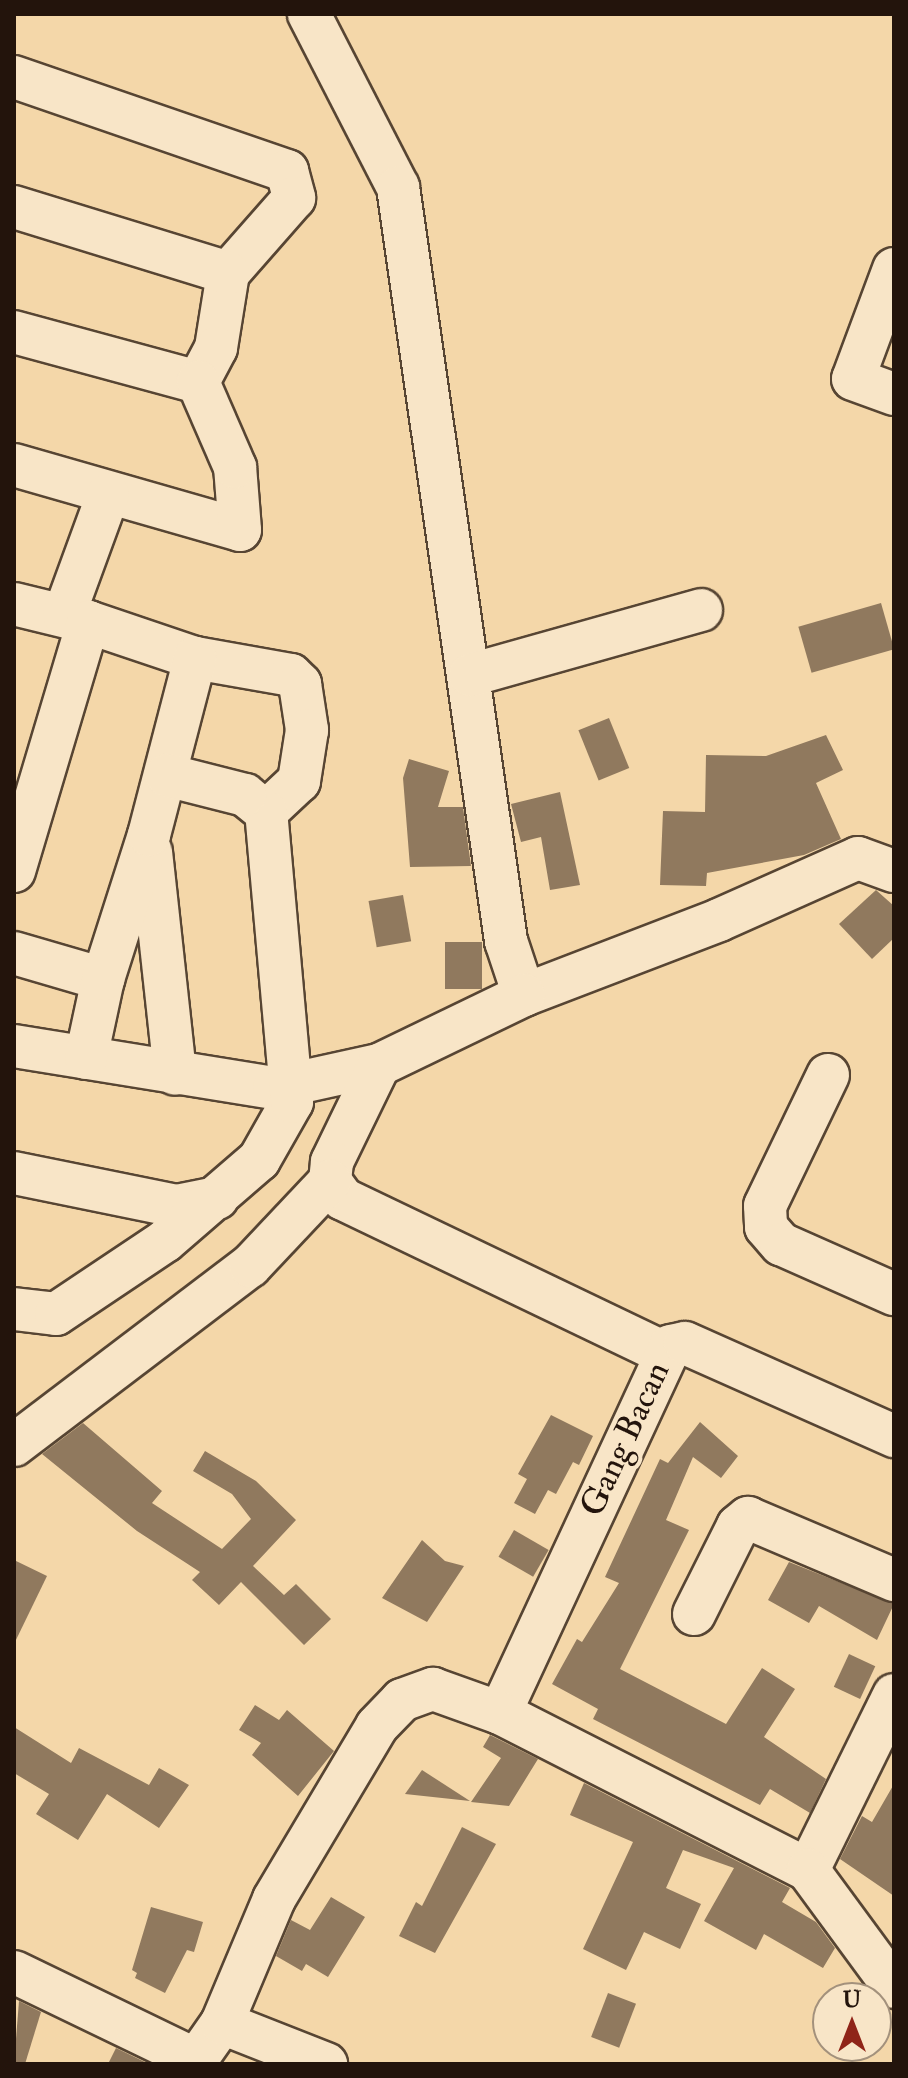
<!DOCTYPE html>
<html>
<head>
<meta charset="utf-8">
<style>
  body { margin:0 }
  #map { position:relative; width:908px; height:2078px; overflow:hidden; background:#f4d7a9; font-family:"IM FELL Double Pica",serif }
  div>[style] { position:absolute }
  .building>* { inset:0; background:#90795e; transform-origin:0 0 }
  .roads { filter:drop-shadow(2px 0 #574533) drop-shadow(-2px 0 #574533) drop-shadow(0 2px #574533) drop-shadow(0 -2px #574533) }
  .minor>* { height:42px; margin:-21px; padding:0 21px; transform-origin:21px; border-radius:21px; background:#f8e5c7 }
  span { translate:-50% -50%; white-space:nowrap; text-align:center; line-height:1.15; -webkit-text-stroke:8px #f8e5c7; paint-order:stroke }
  .street-label { font-size:34px; color:#23140c }
  .frame { position:absolute; inset:0; border:16px solid #23140c; pointer-events:none }
  .north { position:absolute; left:812px; top:1982px; width:80px; height:80px; box-sizing:border-box; background:#f8e5c7; border:2px solid #a3917c; border-radius:50%; rotate:0deg; font-size:22px; font-weight:700; line-height:32px; text-align:center; color:#23140c }
  .north::after { content:''; display:block; margin:auto; width:28px; height:36px; background:#8f2418; clip-path:polygon(50% 0,100% 100%,50% 72%,0 100%) }
</style>
</head>
<body>
<div id="map">
  <div class="building">
    <div style="left:881px;top:603px;width:48px;height:86px;rotate:74deg"></div>
    <div style="left:609px;top:718px;width:54px;height:33px;rotate:68deg"></div>
    <div style="clip-path:polygon(826px 735px,843px 770px,816px 783px,841px 839px,804px 855px,707px 873px,706px 886px,660px 885px,663px 811px,705px 812px,706px 755px,766px 756px)"></div>
    <div style="clip-path:polygon(409px 759px,449px 771px,438px 807px,463px 807px,471px 866px,410px 867px,403px 778px)"></div>
    <div style="clip-path:polygon(560px 792px,580px 885px,550px 890px,541px 837px,521px 842px,511px 804px)"></div>
    <div style="clip-path:polygon(876px 890px,894px 906px,894px 938px,872px 959px,839px 924px)"></div>
    <div style="left:403px;top:895px;width:47px;height:35px;rotate:80deg"></div>
    <div style="left:445px;top:942px;width:37px;height:47px"></div>
    <div style="clip-path:polygon(551px 1415px,593px 1436px,579px 1465px,573px 1462px,556px 1494px,548px 1490px,535px 1514px,514px 1503px,527px 1479px,518px 1474px)"></div>
    <div style="clip-path:polygon(700px 1422px,738px 1456px,721px 1478px,693px 1457px,666px 1520px,689px 1530px,620px 1669px,726px 1724px,762px 1668px,795px 1689px,764px 1737px,826px 1779px,810px 1813px,770px 1789px,760px 1805px,593px 1719px,598px 1709px,552px 1684px,577px 1639px,582px 1642px,619px 1583px,605px 1577px,660px 1459px,668px 1463px)"></div>
    <div style="clip-path:polygon(83px 1423px,162px 1491px,152px 1503px,222px 1549px,251px 1519px,232px 1494px,193px 1471px,205px 1451px,256px 1481px,296px 1520px,253px 1566px,284px 1595px,296px 1584px,331px 1619px,304px 1645px,241px 1582px,219px 1605px,192px 1580px,200px 1572px,137px 1531px,42px 1454px)"></div>
    <div style="left:514px;top:1530px;width:40px;height:31px;rotate:30deg"></div>
    <div style="clip-path:polygon(422px 1540px,445px 1561px,464px 1566px,427px 1622px,382px 1598px)"></div>
    <div style="clip-path:polygon(14px 1560px,47px 1576px,14px 1644px)"></div>
    <div style="clip-path:polygon(789px 1562px,894px 1604px,877px 1640px,819px 1606px,809px 1623px,768px 1600px)"></div>
    <div style="left:849px;top:1654px;width:29px;height:36px;rotate:25deg"></div>
    <div style="clip-path:polygon(255px 1705px,279px 1720px,287px 1710px,334px 1751px,298px 1796px,252px 1755px,261px 1743px,239px 1730px)"></div>
    <div style="clip-path:polygon(14px 1727px,71px 1763px,79px 1748px,149px 1785px,159px 1768px,189px 1785px,159px 1828px,107px 1794px,78px 1840px,36px 1814px,49px 1794px,14px 1773px)"></div>
    <div style="clip-path:polygon(490px 1735px,538px 1759px,509px 1806px,471px 1802px,501px 1758px,483px 1747px)"></div>
    <div style="clip-path:polygon(422px 1770px,470px 1801px,405px 1794px)"></div>
    <div style="clip-path:polygon(584px 1783px,790px 1888px,782px 1902px,816px 1922px,835px 1948px,823px 1968px,764px 1934px,756px 1950px,704px 1921px,734px 1868px,683px 1850px,666px 1888px,701px 1904px,680px 1949px,644px 1932px,626px 1970px,583px 1949px,633px 1842px,570px 1815px)"></div>
    <div style="clip-path:polygon(894px 1784px,894px 1896px,840px 1859px,862px 1816px,872px 1822px)"></div>
    <div style="clip-path:polygon(462px 1827px,496px 1844px,435px 1953px,399px 1936px,416px 1902px,422px 1906px)"></div>
    <div style="clip-path:polygon(331px 1897px,365px 1917px,328px 1977px,306px 1964px,302px 1971px,276px 1956px,291px 1920px,310px 1930px)"></div>
    <div style="clip-path:polygon(151px 1907px,203px 1922px,194px 1952px,187px 1950px,165px 1993px,135px 1978px,137px 1973px,132px 1970px)"></div>
    <div style="left:608px;top:1993px;width:30px;height:47px;rotate:21deg"></div>
    <div style="clip-path:polygon(19px 2001px,41px 2012px,25px 2064px,14px 2064px)"></div>
    <div style="clip-path:polygon(116px 2048px,149px 2064px,108px 2064px)"></div>
  </div>
  <div class="roads">
    <div class="minor">
      <div style="left:309px;top:14px;width:195px;rotate:62.8deg"></div>
      <div style="left:398px;top:187px;width:762px;rotate:81.85deg"></div>
      <div style="left:506px;top:941px;width:57px;rotate:71.6deg"></div>
      <div style="left:524px;top:995px;width:209px;rotate:-21deg"></div>
      <div style="left:719px;top:920px;width:152px;rotate:-24deg"></div>
      <div style="left:858px;top:858px;width:38px;rotate:20deg"></div>
      <div style="left:14px;top:77px;width:289px;rotate:19deg"></div>
      <div style="left:287px;top:171px;width:28px;rotate:75deg"></div>
      <div style="left:294px;top:198px;width:100px;rotate:131.3deg"></div>
      <div style="left:228px;top:273px;width:76px;rotate:99.1deg"></div>
      <div style="left:216px;top:348px;width:38px;rotate:118deg"></div>
      <div style="left:198px;top:382px;width:191px;rotate:-164.8deg"></div>
      <div style="left:14px;top:207px;width:224px;rotate:17.1deg"></div>
      <div style="left:894px;top:269px;width:117px;rotate:110.4deg"></div>
      <div style="left:853px;top:379px;width:44px;rotate:20.1deg"></div>
      <div style="left:14px;top:465px;width:235px;rotate:16deg"></div>
      <div style="left:240px;top:530px;width:63px;rotate:-94.5deg"></div>
      <div style="left:235px;top:467px;width:93px;rotate:-113.5deg"></div>
      <div style="left:14px;top:604px;width:76px;rotate:13.7deg"></div>
      <div style="left:88px;top:622px;width:113px;rotate:18.6deg"></div>
      <div style="left:195px;top:658px;width:97px;rotate:10deg"></div>
      <div style="left:291px;top:675px;width:13px;rotate:45deg"></div>
      <div style="left:300px;top:684px;width:47px;rotate:81.3deg"></div>
      <div style="left:307px;top:730px;width:52px;rotate:98.9deg"></div>
      <div style="left:299px;top:781px;width:45px;rotate:136.8deg"></div>
      <div style="left:64px;top:615px;width:128px;rotate:-69.9deg"></div>
      <div style="left:470px;top:675px;width:240px;rotate:-15.7deg"></div>
      <div style="left:151px;top:852px;width:223px;rotate:83.8deg"></div>
      <div style="left:14px;top:871px;width:260px;rotate:-73.4deg"></div>
      <div style="left:14px;top:953px;width:93px;rotate:16.3deg"></div>
      <div style="left:14px;top:1046px;width:263px;rotate:9.2deg"></div>
      <div style="left:274px;top:1088px;width:107px;rotate:-12.4deg"></div>
      <div style="left:379px;top:1065px;width:161px;rotate:-25.8deg"></div>
      <div style="left:86px;top:1058px;width:81px;rotate:-77.9deg"></div>
      <div style="left:103px;top:979px;width:151px;rotate:-72.3deg"></div>
      <div style="left:149px;top:835px;width:183px;rotate:-75.4deg"></div>
      <div style="left:379px;top:1065px;width:108px;rotate:115.9deg"></div>
      <div style="left:332px;top:1162px;width:19px;rotate:96deg"></div>
      <div style="left:330px;top:1181px;width:22px;rotate:54deg"></div>
      <div style="left:343px;top:1199px;width:355px;rotate:25.6deg"></div>
      <div style="left:828px;top:1075px;width:145px;rotate:115.7deg"></div>
      <div style="left:765px;top:1206px;width:21px;rotate:87deg"></div>
      <div style="left:766px;top:1227px;width:23px;rotate:49deg"></div>
      <div style="left:781px;top:1244px;width:124px;rotate:23.9deg"></div>
      <div style="left:14px;top:1173px;width:165px;rotate:11.5deg"></div>
      <div style="left:176px;top:1206px;width:42px;rotate:-11deg"></div>
      <div style="left:14px;top:1309px;width:42px;rotate:6.8deg"></div>
      <div style="left:56px;top:1314px;width:131px;rotate:-33.8deg"></div>
      <div style="left:165px;top:1241px;width:124px;rotate:-40.8deg"></div>
      <div style="left:259px;top:1160px;width:67px;rotate:-60.4deg"></div>
      <div style="left:292px;top:1102px;width:291px;rotate:-95.1deg"></div>
      <div style="left:266px;top:812px;width:27px;rotate:-141deg"></div>
      <div style="left:245px;top:795px;width:81px;rotate:-165.8deg"></div>
      <div style="left:14px;top:1445px;width:296px;rotate:-37.2deg"></div>
      <div style="left:250px;top:1266px;width:117px;rotate:-46.7deg"></div>
      <div style="left:694px;top:1614px;width:98px;rotate:-63.4deg"></div>
      <div style="left:738px;top:1526px;width:13px;rotate:-39deg"></div>
      <div style="left:748px;top:1518px;width:159px;rotate:23deg"></div>
      <div style="left:500px;top:1713px;width:404px;rotate:-65.1deg"></div>
      <div style="left:670px;top:1346px;width:15px;rotate:-11deg"></div>
      <div style="left:685px;top:1343px;width:229px;rotate:24deg"></div>
      <div style="left:808px;top:1870px;width:195px;rotate:-63.8deg"></div>
      <div style="left:14px;top:1972px;width:202px;rotate:25.8deg"></div>
      <div style="left:196px;top:2060px;width:45px;rotate:-54.9deg"></div>
      <div style="left:222px;top:2023px;width:134px;rotate:-67.2deg"></div>
      <div style="left:274px;top:1899px;width:201px;rotate:-59.2deg"></div>
      <div style="left:377px;top:1726px;width:36px;rotate:-46deg"></div>
      <div style="left:402px;top:1700px;width:33px;rotate:-20deg"></div>
      <div style="left:433px;top:1689px;width:71px;rotate:19.7deg"></div>
      <div style="left:500px;top:1713px;width:346px;rotate:27deg"></div>
      <div style="left:808px;top:1870px;width:145px;rotate:53.7deg"></div>
      <div style="left:222px;top:2023px;width:112px;rotate:21.5deg"></div>
    </div>
  </div>
  <div class="street-label">
    <span style="left:625px;top:1439px;rotate:-65deg">Gang Bacan</span>
  </div>
  <div class="frame"></div>
  <div class="north">U</div>
</div>
</body>
</html>
